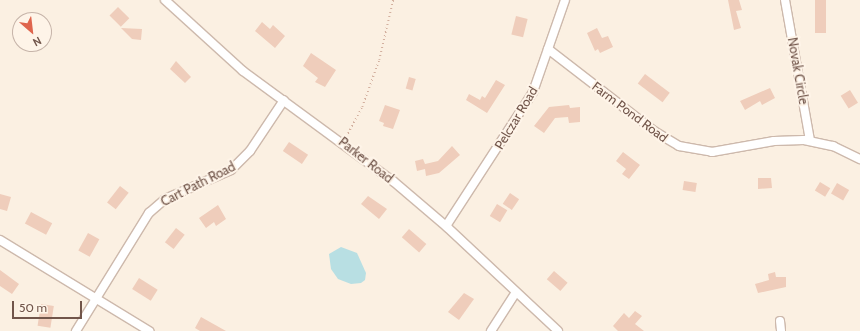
<!DOCTYPE html>
<html>
<head>
<meta charset="utf-8">
<style>
  body { margin:0 }
  #map { position:relative; width:860px; height:331px; overflow:hidden; background:#fbf0e2; font-family:Cabin,sans-serif }
  div>[style] { position:absolute }
  .water>* { inset:0; background:#b8dfe3 }
  .building>* { inset:0; background:#efcdbb; transform-origin:0 0 }
  .path>* { height:1.5px; margin-top:-0.75px; transform-origin:0; background:repeating-linear-gradient(90deg,#d3b09f 0 1px,transparent 0 4px) }
  .roads { filter:drop-shadow(1px 0 #cdb9ac) drop-shadow(-1px 0 #cdb9ac) drop-shadow(0 1px #cdb9ac) drop-shadow(0 -1px #cdb9ac) }
  .street>* { height:8px; margin:-4px; padding:0 4px; transform-origin:4px; border-radius:4px; background:#fff }
  span { translate:-50% -50%; white-space:nowrap; text-align:center; line-height:1.15; -webkit-text-stroke:4px #fef4e8; paint-order:stroke }
  .street-label { font-size:13px; color:#71554a }
  .north { position:absolute; left:12px; top:12px; width:40px; height:40px; box-sizing:border-box; background:#fef4e8; border:1px solid #c6b4a9; border-radius:50%; rotate:152deg; font-size:11px; font-weight:700; line-height:16px; text-align:center; color:#71554a }
  .north::after { content:''; display:block; margin:auto; width:14px; height:18px; background:#df654d; clip-path:polygon(50% 0,100% 100%,50% 72%,0 100%) }
  .scale { position:absolute; left:12px; top:301px; width:70px; height:18px; box-sizing:border-box; border:2px solid #71554a; border-top:0; padding-left:5px; font-size:12px; line-height:14px; white-space:nowrap; color:#71554a; -webkit-text-stroke:3px #fef4e8; paint-order:stroke }
</style>
</head>
<body>
<div id="map">
  <div class="water">
    <div style="clip-path:polygon(341px 247px,357px 253px,366px 273px,365px 280px,361px 283px,351px 284px,338px 279px,331px 269px,329px 254px)"></div>
  </div>
  <div class="building">
    <div style="clip-path:polygon(728px 0,739px 0,742px 10px,736px 11px,741px 28px,734px 30px)"></div>
    <div style="left:815px;top:0;width:11px;height:33px"></div>
    <div style="left:118px;top:7px;width:16px;height:12px;rotate:45deg"></div>
    <div style="left:516px;top:16px;width:12px;height:19px;rotate:14deg"></div>
    <div style="clip-path:polygon(262px 22px,270px 29px,273px 25px,285px 36px,275px 48px,255px 31px)"></div>
    <div style="clip-path:polygon(121px 28px,142px 29px,141px 40px,132px 39px)"></div>
    <div style="clip-path:polygon(597px 28px,602px 38px,608px 36px,613px 47px,600px 53px,598px 49px,595px 51px,587px 33px)"></div>
    <div style="clip-path:polygon(311px 53px,336px 70px,325px 87px,315px 82px,318px 78px,303px 66px)"></div>
    <div style="clip-path:polygon(176px 61px,191px 77px,185px 83px,170px 69px)"></div>
    <div style="left:645px;top:74px;width:31px;height:12px;rotate:37deg"></div>
    <div style="left:409px;top:77px;width:7px;height:12px;rotate:16deg"></div>
    <div style="clip-path:polygon(496px 80px,505px 85px,487px 113px,466px 100px,469px 94px,480px 100px,482px 96px,485px 98px)"></div>
    <div style="clip-path:polygon(770px 88px,775px 98px,762px 105px,760px 101px,745px 110px,740px 101px)"></div>
    <div style="left:850px;top:90px;width:15px;height:11px;rotate:58deg"></div>
    <div style="clip-path:polygon(385px 105px,400px 110px,393px 129px,383px 126px,384px 123px,379px 121px)"></div>
    <div style="clip-path:polygon(569px 105px,570px 108px,580px 107px,580px 122px,569px 123px,568px 117px,555px 118px,544px 133px,534px 126px,549px 107px)"></div>
    <div style="left:289px;top:142px;width:23px;height:11px;rotate:34deg"></div>
    <div style="clip-path:polygon(452px 146px,460px 155px,439px 173px,426px 176px,425px 169px,417px 171px,415px 161px,423px 159px,425px 164px,438px 161px)"></div>
    <div style="clip-path:polygon(623px 152px,640px 165px,629px 179px,622px 174px,626px 169px,616px 161px)"></div>
    <div style="clip-path:polygon(758px 178px,771px 178px,772px 188px,758px 189px)"></div>
    <div style="left:684px;top:181px;width:13px;height:9px;rotate:9deg"></div>
    <div style="left:820px;top:182px;width:12px;height:10px;rotate:31deg"></div>
    <div style="left:837px;top:183px;width:14px;height:12px;rotate:30deg"></div>
    <div style="left:120px;top:186px;width:11px;height:21px;rotate:38deg"></div>
    <div style="left:510px;top:193px;width:11px;height:13px;rotate:34deg"></div>
    <div style="clip-path:polygon(0 194px,11px 197px,7px 211px,0 209px)"></div>
    <div style="clip-path:polygon(368px 196px,387px 209px,379px 219px,361px 204px)"></div>
    <div style="left:497px;top:204px;width:12px;height:14px;rotate:31deg"></div>
    <div style="clip-path:polygon(218px 205px,226px 219px,216px 226px,214px 222px,206px 228px,199px 218px)"></div>
    <div style="left:31px;top:212px;width:24px;height:13px;rotate:28deg"></div>
    <div style="left:176px;top:228px;width:11px;height:18px;rotate:38deg"></div>
    <div style="left:409px;top:229px;width:23px;height:11px;rotate:41deg"></div>
    <div style="left:88px;top:233px;width:13px;height:20px;rotate:29deg"></div>
    <div style="clip-path:polygon(0 270px,19px 284px,12px 294px,0 286px)"></div>
    <div style="left:554px;top:271px;width:18px;height:11px;rotate:41deg"></div>
    <div style="clip-path:polygon(775px 272px,776px 277px,786px 277px,786px 287px,758px 293px,755px 284px,769px 280px,768px 274px)"></div>
    <div style="left:139px;top:278px;width:22px;height:13px;rotate:32deg"></div>
    <div style="clip-path:polygon(464px 293px,474px 299px,459px 320px,448px 312px)"></div>
    <div style="left:41px;top:304px;width:13px;height:22px;rotate:9deg"></div>
    <div style="clip-path:polygon(635px 311px,642px 316px,635px 324px,644px 331px,618px 331px,613px 326px,624px 313px,629px 318px)"></div>
    <div style="clip-path:polygon(201px 317px,226px 331px,200px 331px,195px 328px)"></div>
  </div>
  <div class="path">
    <div style="left:346px;top:137px;width:34px;rotate:-62deg"></div>
    <div style="left:362px;top:107px;width:50px;rotate:-70.1deg"></div>
    <div style="left:379px;top:60px;width:62px;rotate:-76.9deg"></div>
  </div>
  <div class="roads">
    <div class="street">
      <div style="left:165px;top:0;width:105px;rotate:42.3deg"></div>
      <div style="left:243px;top:71px;width:186px;rotate:36.3deg"></div>
      <div style="left:393px;top:181px;width:71px;rotate:40.4deg"></div>
      <div style="left:447px;top:227px;width:152px;rotate:43.1deg"></div>
      <div style="left:785px;top:0;width:143px;rotate:79.9deg"></div>
      <div style="left:548px;top:49px;width:134px;rotate:37.7deg"></div>
      <div style="left:654px;top:131px;width:29px;rotate:31deg"></div>
      <div style="left:679px;top:146px;width:34px;rotate:10deg"></div>
      <div style="left:712px;top:152px;width:63px;rotate:-10.1deg"></div>
      <div style="left:774px;top:141px;width:30px;rotate:-2deg"></div>
      <div style="left:804px;top:140px;width:30px;rotate:12deg"></div>
      <div style="left:833px;top:146px;width:30px;rotate:26deg"></div>
      <div style="left:446px;top:226px;width:160px;rotate:-57deg"></div>
      <div style="left:533px;top:92px;width:97px;rotate:-70.8deg"></div>
      <div style="left:0;top:240px;width:175px;rotate:31.4deg"></div>
      <div style="left:780px;top:321px;width:10px;rotate:84deg"></div>
      <div style="left:76px;top:331px;width:139px;rotate:-58.3deg"></div>
      <div style="left:149px;top:213px;width:21px;rotate:-41deg"></div>
      <div style="left:165px;top:199px;width:72px;rotate:-23.7deg"></div>
      <div style="left:231px;top:170px;width:27px;rotate:-45deg"></div>
      <div style="left:250px;top:151px;width:61px;rotate:-56.3deg"></div>
      <div style="left:491px;top:331px;width:46px;rotate:-57.3deg"></div>
    </div>
  </div>
  <div class="street-label">
    <span style="left:798px;top:71px;rotate:80deg">Novak Circle</span>
    <span style="left:630px;top:112px;rotate:37deg">Farm Pond Road</span>
    <span style="left:516px;top:118px;rotate:-59deg">Pelczar Road</span>
    <span style="left:366px;top:160px;rotate:38deg">Parker Road</span>
    <span style="left:198px;top:184px;rotate:-27deg">Cart Path Road</span>
  </div>
  <div class="north">N</div>
  <div class="scale">50 m</div>
</div>
</body>
</html>
